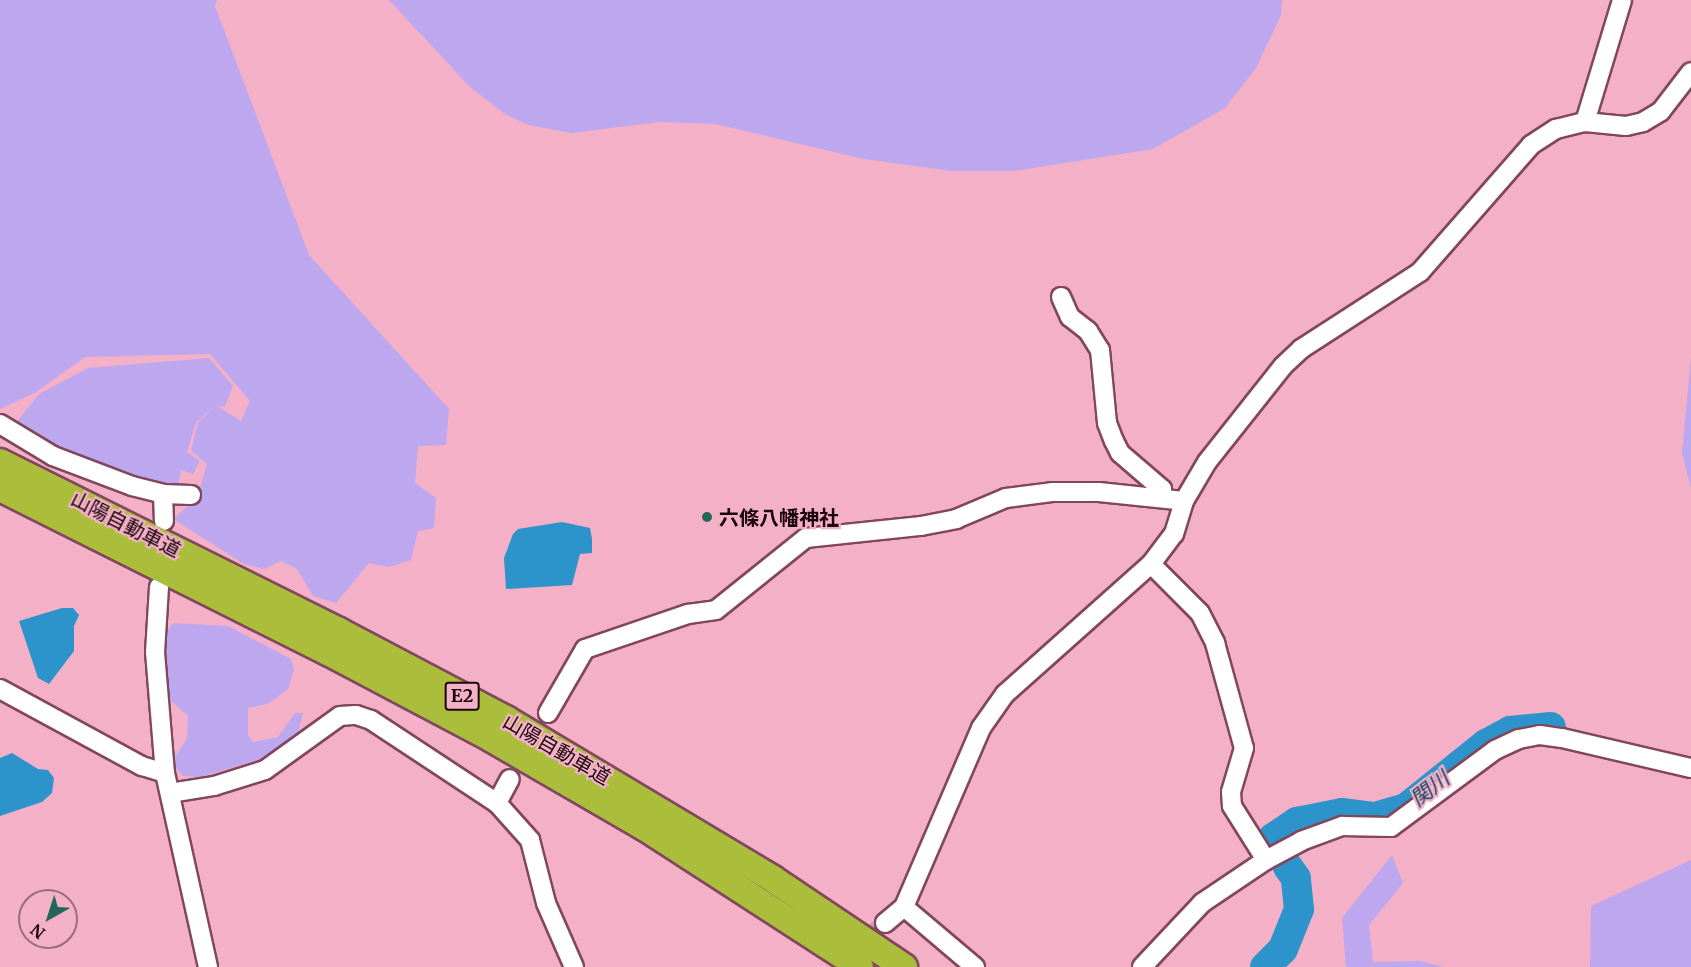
<!DOCTYPE html>
<html>
<head>
<meta charset="utf-8">
<style>
  body { margin:0 }
  #map { position:relative; width:1691px; height:967px; overflow:hidden; background:#f4b0c6; font-family:Merriweather,"Noto Sans JP",serif }
  div>[style] { position:absolute }
  .green>* { inset:0; background:#bda7ef }
  .water>* { inset:0; background:#2d94cb }
  .river>* { height:30px; margin:-15px; padding:0 15px; transform-origin:15px; border-radius:15px; background:#2d94cb }
  .minor-tunnel>* { height:18px; margin-top:-9px; transform-origin:0; background:repeating-linear-gradient(90deg,#d396aa 0 18px,transparent 0 27px) }
  .roads { filter:drop-shadow(2px 0 #81475c) drop-shadow(-2px 0 #81475c) drop-shadow(0 2px #81475c) drop-shadow(0 -2px #81475c) }
  .minor>* { height:18px; margin:-9px; padding:0 9px; transform-origin:9px; border-radius:9px; background:#fff }
  .highway>* { height:26px; margin:-13px; padding:0 13px; transform-origin:13px; border-radius:13px; background:#aabe3c }
  .dots>* { width:16px; height:16px; translate:-50% -50%; box-sizing:border-box; border:3px solid #f4b0c6; border-radius:50% }
  span { translate:-50% -50%; white-space:nowrap; text-align:center; line-height:1.15; -webkit-text-stroke:4.5px #f4b0c6; paint-order:stroke }
  .shield-label span { padding:2px 4px; background:#f4b0c6; border:2px solid; border-radius:4px; -webkit-text-stroke-width:0 }
  .shield-label { font-size:18px; color:#1b050d; font-weight:700 }
  .poi-label { font-size:20px; color:#1b050d; font-weight:700 }
  .left { translate:0 -50%; text-align:left }
  .street-label { font-size:20px; color:#1b050d }
  .water-label { font-size:21px; color:#0e4462; font-style:italic }
  .north { position:absolute; left:18px; top:889px; width:60px; height:60px; box-sizing:border-box; background:#f4b0c6; border:2px solid #9d6c7c; border-radius:50%; rotate:219deg; font-size:16px; font-weight:700; line-height:24px; text-align:center; color:#1b050d }
  .north::after { content:''; display:block; margin:auto; width:21px; height:27px; background:#226759; clip-path:polygon(50% 0,100% 100%,50% 72%,0 100%) }
</style>
</head>
<body>
<div id="map">
  <div class="green">
    <div style="clip-path:polygon(0 0,217px 0,215px 6px,309px 255px,449px 409px,446px 445px,418px 446px,415px 483px,436px 498px,434px 528px,418px 531px,411px 560px,389px 567px,369px 563px,336px 603px,313px 596px,297px 569px,281px 561px,264px 569px,244px 564px,173px 519px,197px 498px,207px 464px,191px 451px,198px 423px,216px 404px,196px 423px,187px 452px,200px 461px,193px 474px,181px 470px,177px 491px,53px 452px,14px 425px,39px 394px,88px 368px,209px 358px,233px 386px,225px 407px,216px 405px,241px 421px,250px 401px,210px 354px,85px 357px,36px 392px,0 409px)"></div>
    <div style="clip-path:polygon(389px 0,1282px 0,1281px 15px,1256px 68px,1225px 108px,1153px 149px,1015px 171px,952px 171px,864px 159px,715px 124px,660px 122px,571px 133px,529px 125px,505px 114px,470px 87px)"></div>
    <div style="clip-path:polygon(1691px 358px,1691px 488px,1682px 453px)"></div>
    <div style="clip-path:polygon(173px 623px,228px 626px,291px 659px,294px 669px,288px 689px,268px 704px,248px 708px,248px 735px,253px 742px,278px 737px,295px 713px,303px 713px,297px 737px,258px 760px,200px 777px,183px 776px,174px 766px,174px 759px,187px 738px,188px 716px,169px 699px,164px 670px,167px 632px)"></div>
    <div style="clip-path:polygon(1392px 855px,1403px 883px,1369px 925px,1373px 962px,1421px 961px,1443px 967px,1346px 967px,1342px 918px)"></div>
    <div style="clip-path:polygon(1691px 860px,1691px 967px,1590px 967px,1591px 906px)"></div>
  </div>
  <div class="water">
    <div style="clip-path:polygon(562px 522px,590px 528px,592px 539px,592px 553px,580px 554px,572px 585px,506px 589px,504px 558px,513px 534px,518px 529px)"></div>
    <div style="clip-path:polygon(62px 608px,73px 608px,79px 615px,74px 626px,74px 651px,49px 684px,38px 678px,19px 621px)"></div>
    <div style="clip-path:polygon(12px 753px,38px 769px,48px 770px,54px 778px,52px 793px,42px 802px,0 816px,0 758px)"></div>
  </div>
  <div class="river">
    <div style="left:1274px;top:845px;width:7px;rotate:-98deg"></div>
    <div style="left:1273px;top:838px;width:29px;rotate:-34deg"></div>
    <div style="left:1297px;top:822px;width:46px;rotate:-11.3deg"></div>
    <div style="left:1342px;top:813px;width:33px;rotate:7deg"></div>
    <div style="left:1375px;top:817px;width:32px;rotate:-16deg"></div>
    <div style="left:1406px;top:808px;width:102px;rotate:-38.7deg"></div>
    <div style="left:1486px;top:744px;width:27px;rotate:-28deg"></div>
    <div style="left:1510px;top:731px;width:41px;rotate:-5.6deg"></div>
    <div style="left:1265px;top:967px;width:25px;rotate:-45deg"></div>
    <div style="left:1283px;top:949px;width:43px;rotate:-68.2deg"></div>
    <div style="left:1299px;top:909px;width:31px;rotate:-96deg"></div>
    <div style="left:1296px;top:878px;width:14px;rotate:-126deg"></div>
  </div>
  <div class="minor-tunnel">
    <div style="left:833px;top:967px;width:68px;rotate:-40.2deg"></div>
  </div>
  <div class="roads">
    <div class="minor">
      <div style="left:1585px;top:122px;width:127px;rotate:-73.1deg"></div>
      <div style="left:1061px;top:297px;width:22px;rotate:66deg"></div>
      <div style="left:1070px;top:317px;width:23px;rotate:38deg"></div>
      <div style="left:1088px;top:331px;width:22px;rotate:58deg"></div>
      <div style="left:1100px;top:350px;width:73px;rotate:84.5deg"></div>
      <div style="left:1107px;top:423px;width:19px;rotate:69deg"></div>
      <div style="left:1114px;top:441px;width:13px;rotate:63deg"></div>
      <div style="left:1120px;top:453px;width:55px;rotate:40.6deg"></div>
      <div style="left:1162px;top:489px;width:7px;rotate:90deg"></div>
      <div style="left:0;top:424px;width:62px;rotate:31.1deg"></div>
      <div style="left:53px;top:456px;width:85px;rotate:20.8deg"></div>
      <div style="left:132px;top:486px;width:32px;rotate:14deg"></div>
      <div style="left:163px;top:494px;width:28px;rotate:2deg"></div>
      <div style="left:163px;top:494px;width:27px;rotate:88deg"></div>
      <div style="left:1151px;top:564px;width:69px;rotate:45deg"></div>
      <div style="left:1200px;top:613px;width:34px;rotate:63deg"></div>
      <div style="left:1215px;top:643px;width:109px;rotate:74.6deg"></div>
      <div style="left:1244px;top:748px;width:46px;rotate:106.5deg"></div>
      <div style="left:1231px;top:792px;width:14px;rotate:86deg"></div>
      <div style="left:1232px;top:806px;width:64px;rotate:57.8deg"></div>
      <div style="left:159px;top:587px;width:65px;rotate:93.5deg"></div>
      <div style="left:155px;top:652px;width:121px;rotate:85.3deg"></div>
      <div style="left:165px;top:773px;width:199px;rotate:77.5deg"></div>
      <div style="left:0;top:689px;width:162px;rotate:28.5deg"></div>
      <div style="left:142px;top:766px;width:24px;rotate:17deg"></div>
      <div style="left:548px;top:713px;width:74px;rotate:-60deg"></div>
      <div style="left:585px;top:649px;width:109px;rotate:-18.8deg"></div>
      <div style="left:688px;top:614px;width:28px;rotate:-8deg"></div>
      <div style="left:716px;top:610px;width:115px;rotate:-38.7deg"></div>
      <div style="left:806px;top:538px;width:116px;rotate:-6deg"></div>
      <div style="left:921px;top:526px;width:36px;rotate:-11deg"></div>
      <div style="left:956px;top:519px;width:54px;rotate:-22.8deg"></div>
      <div style="left:1006px;top:498px;width:46px;rotate:-7.4deg"></div>
      <div style="left:1052px;top:492px;width:47px"></div>
      <div style="left:1099px;top:492px;width:85px;rotate:6deg"></div>
      <div style="left:170px;top:793px;width:45px;rotate:-9deg"></div>
      <div style="left:214px;top:786px;width:53px;rotate:-17.4deg"></div>
      <div style="left:265px;top:770px;width:92px;rotate:-35.8deg"></div>
      <div style="left:340px;top:716px;width:16px;rotate:-4deg"></div>
      <div style="left:356px;top:715px;width:16px;rotate:18deg"></div>
      <div style="left:371px;top:720px;width:151px;rotate:33.4deg"></div>
      <div style="left:497px;top:803px;width:50px;rotate:48.3deg"></div>
      <div style="left:530px;top:840px;width:65px;rotate:75.7deg"></div>
      <div style="left:546px;top:903px;width:70px;rotate:66.4deg"></div>
      <div style="left:497px;top:803px;width:27px;rotate:-62deg"></div>
      <div style="left:904px;top:907px;width:93px;rotate:40.2deg"></div>
      <div style="left:885px;top:923px;width:25px;rotate:-40deg"></div>
      <div style="left:904px;top:907px;width:195px;rotate:-66.7deg"></div>
      <div style="left:981px;top:728px;width:42px;rotate:-54.8deg"></div>
      <div style="left:1005px;top:694px;width:195px;rotate:-41.7deg"></div>
      <div style="left:1151px;top:564px;width:38px;rotate:-53deg"></div>
      <div style="left:1174px;top:534px;width:34px;rotate:-73deg"></div>
      <div style="left:1184px;top:501px;width:45px;rotate:-59.5deg"></div>
      <div style="left:1207px;top:462px;width:122px;rotate:-51.6deg"></div>
      <div style="left:1283px;top:366px;width:25px;rotate:-43deg"></div>
      <div style="left:1301px;top:349px;width:142px;rotate:-32.9deg"></div>
      <div style="left:1420px;top:272px;width:169px;rotate:-48.8deg"></div>
      <div style="left:1531px;top:145px;width:30px;rotate:-33deg"></div>
      <div style="left:1556px;top:129px;width:30px;rotate:-14deg"></div>
      <div style="left:1585px;top:122px;width:41px;rotate:5.6deg"></div>
      <div style="left:1626px;top:126px;width:17px;rotate:-13deg"></div>
      <div style="left:1643px;top:122px;width:21px;rotate:-31deg"></div>
      <div style="left:1661px;top:111px;width:49px;rotate:-52.4deg"></div>
      <div style="left:1142px;top:967px;width:88px;rotate:-46.8deg"></div>
      <div style="left:1202px;top:903px;width:77px;rotate:-33.9deg"></div>
      <div style="left:1266px;top:860px;width:40px;rotate:-28deg"></div>
      <div style="left:1301px;top:841px;width:44px;rotate:-20.1deg"></div>
      <div style="left:1342px;top:826px;width:49px;rotate:1.2deg"></div>
      <div style="left:1391px;top:827px;width:129px;rotate:-36.5deg"></div>
      <div style="left:1495px;top:750px;width:26px;rotate:-25deg"></div>
      <div style="left:1519px;top:739px;width:21px;rotate:-11deg"></div>
      <div style="left:1540px;top:735px;width:22px;rotate:8deg"></div>
      <div style="left:1562px;top:738px;width:132px;rotate:13.1deg"></div>
    </div>
    <div class="highway">
      <div style="left:0;top:462px;width:379px;rotate:26.5deg"></div>
      <div style="left:339px;top:631px;width:189px;rotate:27.8deg"></div>
      <div style="left:506px;top:719px;width:311px;rotate:30.9deg"></div>
      <div style="left:773px;top:879px;width:158px;rotate:33.9deg"></div>
      <div style="left:0;top:488px;width:367px;rotate:26.6deg"></div>
      <div style="left:328px;top:652px;width:186px;rotate:27.9deg"></div>
      <div style="left:492px;top:739px;width:176px;rotate:30.1deg"></div>
      <div style="left:644px;top:827px;width:257px;rotate:32.9deg"></div>
    </div>
  </div>
  <div class="dots">
    <div style="left:707px;top:517px;background:#226759"></div>
  </div>
  <div class="shield-label">
    <span style="left:462px;top:696px">E2</span>
  </div>
  <div class="poi-label">
    <span class="left" style="left:719px;top:517px">六條八幡神社</span>
  </div>
  <div class="street-label">
    <span style="left:126px;top:524px;rotate:27deg">山陽自動車道</span>
    <span style="left:557px;top:749px;rotate:30deg">山陽自動車道</span>
  </div>
  <div class="water-label">
    <span style="left:1430px;top:789px;rotate:-38deg">関川</span>
  </div>
  <div class="north">N</div>
</div>
</body>
</html>
